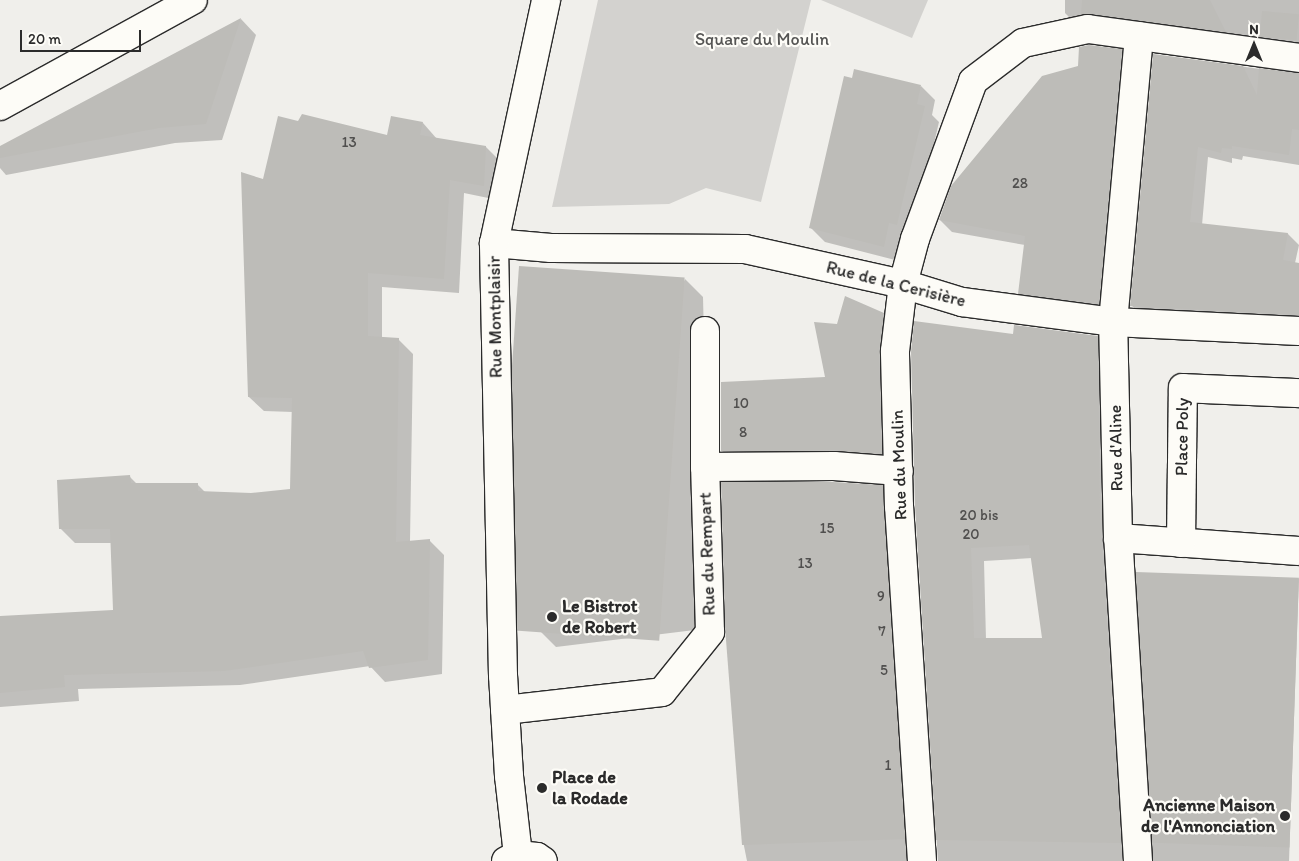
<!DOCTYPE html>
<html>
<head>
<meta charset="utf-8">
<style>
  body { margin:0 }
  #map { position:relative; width:1299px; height:861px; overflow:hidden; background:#f0efeb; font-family:Itim,sans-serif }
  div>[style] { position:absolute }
  .green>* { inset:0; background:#d3d2cf }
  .shadow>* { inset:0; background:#0003; transform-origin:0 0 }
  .building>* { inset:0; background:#bdbcb8; transform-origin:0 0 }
  .roads { filter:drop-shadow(1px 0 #2b2b2b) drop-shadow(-1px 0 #2b2b2b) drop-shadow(0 1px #2b2b2b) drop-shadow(0 -1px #2b2b2b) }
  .minor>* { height:28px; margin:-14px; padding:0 14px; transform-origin:14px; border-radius:14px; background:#fdfcf7 }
  .dots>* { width:14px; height:14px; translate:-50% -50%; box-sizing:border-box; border:2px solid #fdfcf7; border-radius:50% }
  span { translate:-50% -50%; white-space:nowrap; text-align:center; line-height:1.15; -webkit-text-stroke:4.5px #fdfcf7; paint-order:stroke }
  .number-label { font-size:15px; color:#504f4e }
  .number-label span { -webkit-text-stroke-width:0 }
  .park-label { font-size:18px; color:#555554 }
  .street-label { font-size:18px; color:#2b2b2b }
  .poi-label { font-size:18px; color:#2b2b2b; font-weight:700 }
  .left { translate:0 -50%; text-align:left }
  .right { translate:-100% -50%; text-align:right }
  .north { position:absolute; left:1229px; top:20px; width:50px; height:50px; -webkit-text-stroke:4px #fdfcf7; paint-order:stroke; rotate:0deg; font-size:14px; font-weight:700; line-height:20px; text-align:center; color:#2b2b2b }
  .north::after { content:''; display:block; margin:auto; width:18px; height:22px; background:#2b2b2b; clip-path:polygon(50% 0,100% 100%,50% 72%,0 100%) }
  .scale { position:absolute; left:20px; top:30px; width:121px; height:22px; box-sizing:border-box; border:2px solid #2b2b2b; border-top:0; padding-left:6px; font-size:15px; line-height:18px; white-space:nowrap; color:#2b2b2b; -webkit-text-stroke:4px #fdfcf7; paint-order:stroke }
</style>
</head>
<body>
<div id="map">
  <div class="green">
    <div style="clip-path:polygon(598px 0,811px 0,761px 202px,706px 188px,669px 204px,552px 207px)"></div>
    <div style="clip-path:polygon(821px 0,928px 0,912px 38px)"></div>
  </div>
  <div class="shadow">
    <div style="clip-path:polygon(1065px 0,1299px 0,1299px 51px,1076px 24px,1065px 13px)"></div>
    <div style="clip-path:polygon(241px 19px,256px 35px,222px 140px,175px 143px,6px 175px,0 168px,0 147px)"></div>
    <div style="clip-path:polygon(1122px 51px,1134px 63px,1111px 316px,1031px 305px,1019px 293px,1025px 245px,952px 232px,940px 220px)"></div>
    <div style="clip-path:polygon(1154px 55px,1299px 74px,1299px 165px,1243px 156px,1242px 160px,1232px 158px,1232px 163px,1208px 157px,1202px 225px,1288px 234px,1299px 245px,1295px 263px,1299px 264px,1299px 325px,1143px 316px,1131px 305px)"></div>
    <div style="clip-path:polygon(921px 86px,935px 100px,932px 115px,939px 122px,912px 238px,899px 261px,825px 242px,811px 228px)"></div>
    <div style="clip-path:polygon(423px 123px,437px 139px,486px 147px,501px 162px,498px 200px,464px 193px,459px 293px,382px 287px,382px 338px,398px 339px,413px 354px,410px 542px,430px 541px,444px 555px,442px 674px,385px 682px,370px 666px,240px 685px,78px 689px,79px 701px,0 707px,0 617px,114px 612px,112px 543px,75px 543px,60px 528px,130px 477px,137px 484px,197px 484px,206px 493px,251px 494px,291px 490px,293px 412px,264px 411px,249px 397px,264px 180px)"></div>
    <div style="clip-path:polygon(685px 279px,703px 297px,711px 628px,556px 647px,539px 630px)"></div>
    <div style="clip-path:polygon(883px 314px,892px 323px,891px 462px,731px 460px,722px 451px,827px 378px,838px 326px)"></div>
    <div style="clip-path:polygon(evenodd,1014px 336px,1097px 337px,1110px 350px,1136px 861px,938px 861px,916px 506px,1014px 336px,1032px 558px,1044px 640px,986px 640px,984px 561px,1032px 558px)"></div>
    <div style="clip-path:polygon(882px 487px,895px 500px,918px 861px,747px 861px,743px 841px)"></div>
    <div style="left:1137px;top:573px;width:162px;height:289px;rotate:2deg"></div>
  </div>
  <div class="building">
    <div style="clip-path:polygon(1082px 0,1210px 0,1226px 32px,1081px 15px)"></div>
    <div style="left:1262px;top:11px;width:37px;height:26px;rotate:5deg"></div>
    <div style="clip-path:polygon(241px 18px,206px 124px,159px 128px,0 158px,0 146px)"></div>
    <div style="clip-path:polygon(1089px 45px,1122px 49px,1099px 304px,1018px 294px,1025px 236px,939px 220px,951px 186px,1042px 76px,1078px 66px,1079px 47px)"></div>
    <div style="clip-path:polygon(1153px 54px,1243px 66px,1257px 95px,1259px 68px,1299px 73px,1299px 130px,1292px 129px,1289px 155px,1232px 146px,1232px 149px,1222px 148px,1221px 153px,1198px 147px,1190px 222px,1288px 233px,1283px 260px,1299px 263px,1299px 315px,1130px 306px)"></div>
    <div style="clip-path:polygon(854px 69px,921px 85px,917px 104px,925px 106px,897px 225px,889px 223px,884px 247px,809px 228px,844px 76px,852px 78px)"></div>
    <div style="clip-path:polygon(302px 114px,387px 135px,391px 116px,423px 122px,420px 135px,486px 146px,484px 186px,450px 180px,444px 279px,368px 273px,368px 336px,399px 338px,396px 542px,430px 539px,428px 660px,369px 668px,363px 651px,224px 671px,64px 675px,65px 687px,0 693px,0 616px,113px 610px,110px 529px,59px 529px,57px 480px,130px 475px,131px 483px,198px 483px,198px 491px,251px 493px,290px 489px,292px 398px,248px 397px,241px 172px,263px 179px,278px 116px,298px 121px)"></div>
    <div style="left:519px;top:266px;width:166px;height:364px;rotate:4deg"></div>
    <div style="clip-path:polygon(845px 296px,884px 313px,879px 351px,882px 454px,834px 450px,721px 451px,721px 382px,825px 377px,814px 322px,837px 324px)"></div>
    <div style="clip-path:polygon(evenodd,914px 321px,1013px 334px,1014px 325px,1098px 336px,1100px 517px,1121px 843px,936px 840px,915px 506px,911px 352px,914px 321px,1029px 545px,1042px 638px,974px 638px,971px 548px,1029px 545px)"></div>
    <div style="clip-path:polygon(721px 482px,833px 482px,883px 485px,905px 839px,742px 845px,725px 627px)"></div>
    <div style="left:1136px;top:572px;width:163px;height:270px;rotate:2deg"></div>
  </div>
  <div class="roads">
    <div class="minor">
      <div style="left:0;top:106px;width:220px;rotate:-28.8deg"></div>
      <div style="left:494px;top:243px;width:57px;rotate:5deg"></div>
      <div style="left:551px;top:248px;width:194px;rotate:0.3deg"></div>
      <div style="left:745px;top:249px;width:162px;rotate:12.5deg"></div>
      <div style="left:903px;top:284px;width:62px;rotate:17deg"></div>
      <div style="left:962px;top:302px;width:152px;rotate:7.5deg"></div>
      <div style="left:1113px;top:322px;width:186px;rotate:2.8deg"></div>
      <div style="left:705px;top:467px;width:129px;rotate:-0.4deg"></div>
      <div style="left:834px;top:466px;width:65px;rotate:4.4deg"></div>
      <div style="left:1118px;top:538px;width:181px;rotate:4.1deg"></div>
      <div style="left:1181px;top:543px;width:155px;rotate:-89.3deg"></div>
      <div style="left:1183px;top:388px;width:116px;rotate:2.5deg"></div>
      <div style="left:505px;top:710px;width:158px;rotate:-6.5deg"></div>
      <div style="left:662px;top:692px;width:77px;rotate:-51.3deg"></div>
      <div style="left:710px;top:632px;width:165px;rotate:-91.7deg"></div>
      <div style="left:705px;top:467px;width:136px;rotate:-90deg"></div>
      <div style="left:518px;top:855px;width:80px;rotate:-96.5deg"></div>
      <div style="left:509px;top:776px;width:100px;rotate:-93.4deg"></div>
      <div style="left:503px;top:676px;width:433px;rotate:-91.2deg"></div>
      <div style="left:494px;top:243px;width:249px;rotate:-77.9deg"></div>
      <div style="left:506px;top:861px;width:13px;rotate:-27deg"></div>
      <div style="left:518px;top:855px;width:19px;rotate:6deg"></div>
      <div style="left:537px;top:857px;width:7px;rotate:34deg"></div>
      <div style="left:922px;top:861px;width:355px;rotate:-93.7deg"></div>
      <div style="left:899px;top:507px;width:156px;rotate:-91.5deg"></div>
      <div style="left:895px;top:351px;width:67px;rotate:-83.2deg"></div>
      <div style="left:903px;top:284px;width:47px;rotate:-75.1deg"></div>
      <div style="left:915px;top:239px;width:168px;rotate:-69.8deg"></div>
      <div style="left:973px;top:81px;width:63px;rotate:-37.2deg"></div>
      <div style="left:1023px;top:43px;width:66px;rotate:-12.2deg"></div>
      <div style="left:1088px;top:29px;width:213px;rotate:7.8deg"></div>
      <div style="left:1138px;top:861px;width:324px;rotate:-93.5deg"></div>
      <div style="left:1118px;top:538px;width:216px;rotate:-91.3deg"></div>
      <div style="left:1113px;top:322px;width:287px;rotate:-84.8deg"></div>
    </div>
  </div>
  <div class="dots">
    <div style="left:552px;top:617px;background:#2b2b2b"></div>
    <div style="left:542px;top:788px;background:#2b2b2b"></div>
    <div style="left:1285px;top:816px;background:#2b2b2b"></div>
  </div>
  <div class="number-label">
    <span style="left:349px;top:143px">13</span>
    <span style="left:1020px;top:184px">28</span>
    <span style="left:741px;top:404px">10</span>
    <span style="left:743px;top:433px">8</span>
    <span style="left:979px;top:516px">20 bis</span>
    <span style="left:827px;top:529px">15</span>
    <span style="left:971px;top:535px">20</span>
    <span style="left:805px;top:564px">13</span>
    <span style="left:881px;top:597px">9</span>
    <span style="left:882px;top:632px">7</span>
    <span style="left:884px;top:671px">5</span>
    <span style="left:888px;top:766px">1</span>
  </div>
  <div class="park-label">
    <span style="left:762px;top:39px">Square du Moulin</span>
  </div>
  <div class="street-label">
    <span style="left:896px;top:284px;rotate:14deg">Rue de la Cerisière</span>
    <span style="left:495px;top:317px;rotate:-91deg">Rue Montplaisir</span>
    <span style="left:1182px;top:437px;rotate:-89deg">Place Poly</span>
    <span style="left:1116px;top:448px;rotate:-91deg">Rue d'Aline</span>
    <span style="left:899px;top:465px;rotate:-92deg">Rue du Moulin</span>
    <span style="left:707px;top:554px;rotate:-92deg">Rue du Rempart</span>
  </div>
  <div class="poi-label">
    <span class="left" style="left:562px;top:617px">Le Bistrot<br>de Robert</span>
    <span class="left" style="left:552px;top:788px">Place de<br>la Rodade</span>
    <span class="right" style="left:1275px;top:816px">Ancienne Maison<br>de l'Annonciation</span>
  </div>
  <div class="north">N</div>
  <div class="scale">20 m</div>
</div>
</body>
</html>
